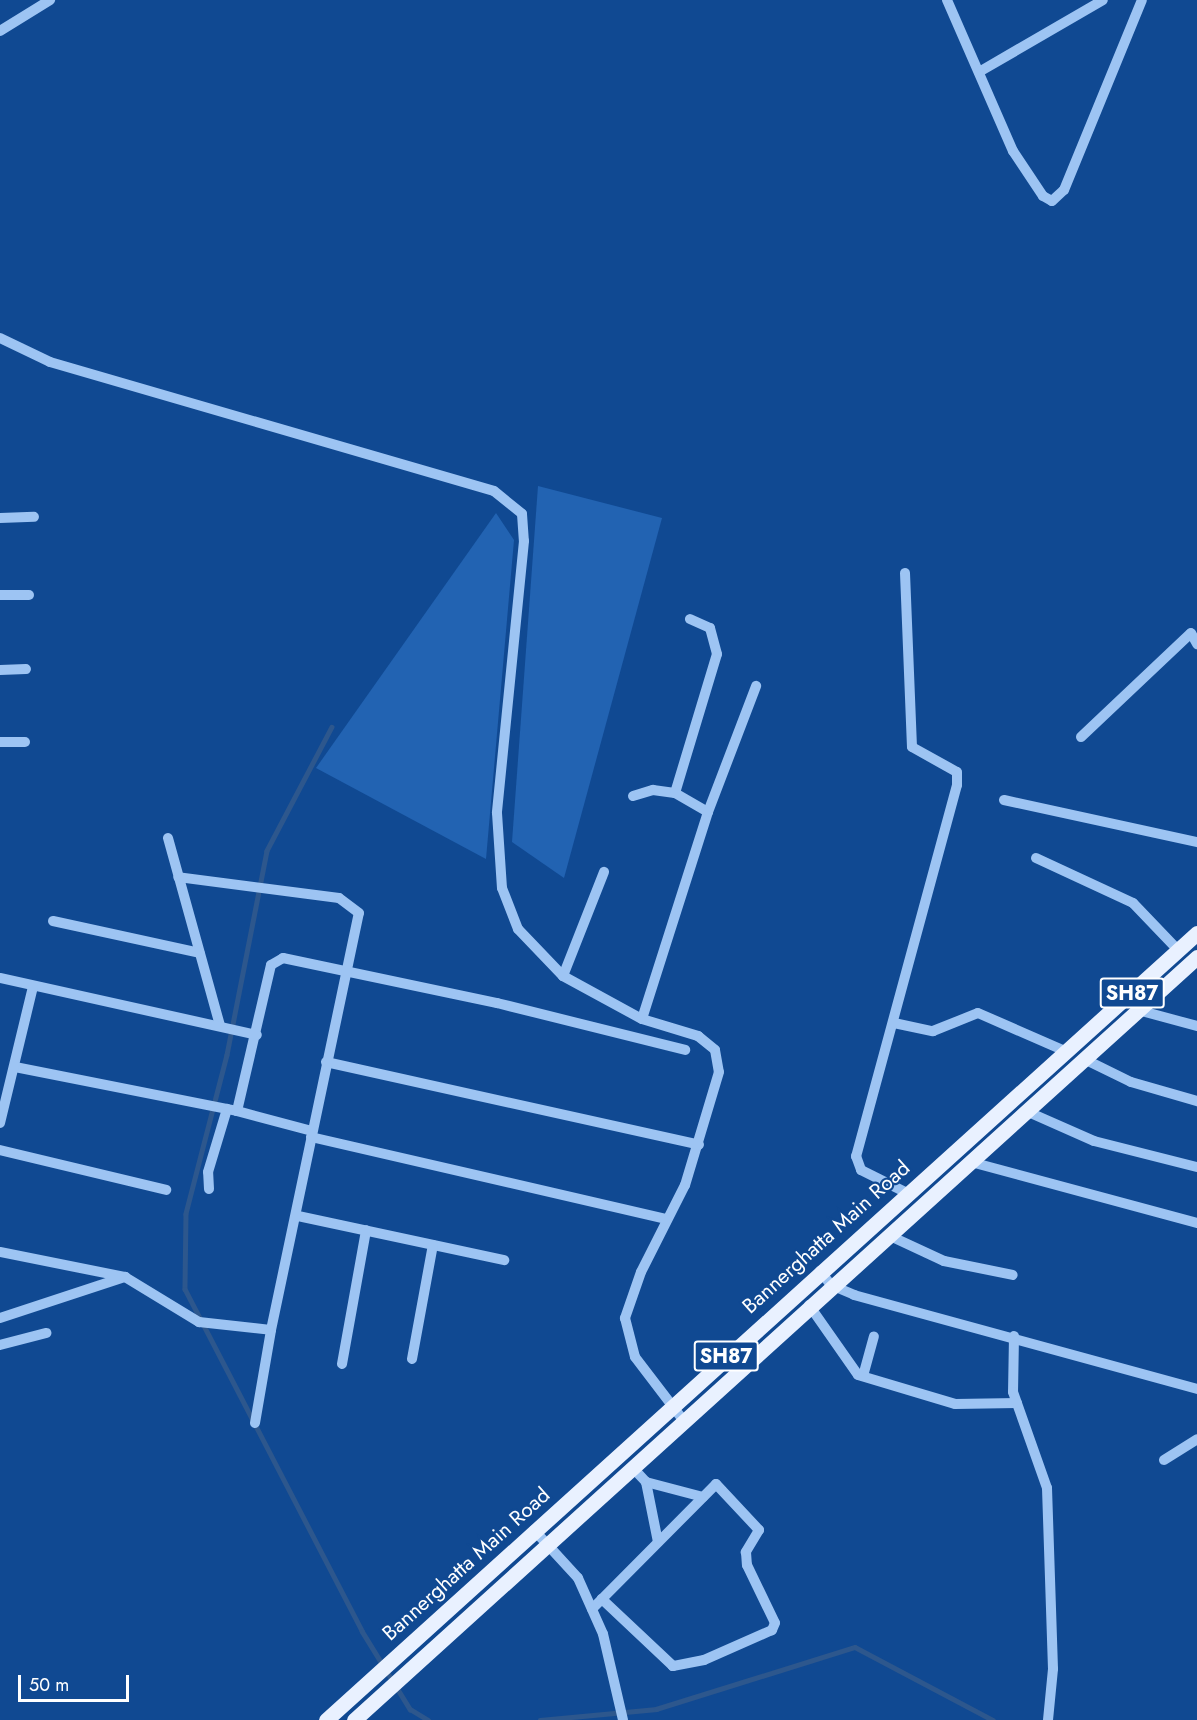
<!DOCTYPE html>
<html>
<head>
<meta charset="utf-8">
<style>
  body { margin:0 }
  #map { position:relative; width:1197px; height:1720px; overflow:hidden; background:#104992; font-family:Jost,sans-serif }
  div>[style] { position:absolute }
  .green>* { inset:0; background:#2263b2 }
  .stream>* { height:4.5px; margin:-2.25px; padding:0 2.25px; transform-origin:2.25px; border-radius:2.25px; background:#2d578d }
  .minor>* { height:10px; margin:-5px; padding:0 5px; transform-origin:5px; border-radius:5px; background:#9dc4f3 }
  .major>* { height:15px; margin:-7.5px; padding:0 7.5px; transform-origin:7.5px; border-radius:7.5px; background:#e9f1ff }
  span { translate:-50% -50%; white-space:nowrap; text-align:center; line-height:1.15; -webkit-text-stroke:4.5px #104992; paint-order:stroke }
  .shield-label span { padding:2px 4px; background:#104992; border:2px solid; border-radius:4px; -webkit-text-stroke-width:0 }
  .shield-label { font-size:20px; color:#fff; font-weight:700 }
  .street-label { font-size:21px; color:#fff }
  .scale { position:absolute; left:18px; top:1675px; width:111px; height:27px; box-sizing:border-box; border:3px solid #fff; border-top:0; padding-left:8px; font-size:18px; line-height:21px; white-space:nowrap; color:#fff; -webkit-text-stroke:4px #104992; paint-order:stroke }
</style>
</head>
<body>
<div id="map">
  <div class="green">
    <div style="clip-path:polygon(538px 486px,662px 518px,564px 878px,512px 842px)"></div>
    <div style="clip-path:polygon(496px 513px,514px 540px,486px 859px,316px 768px)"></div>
  </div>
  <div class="stream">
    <div style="left:332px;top:727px;width:140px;rotate:117.7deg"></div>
    <div style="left:267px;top:851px;width:208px;rotate:101.1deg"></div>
    <div style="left:227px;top:1055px;width:164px;rotate:104.5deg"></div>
    <div style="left:186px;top:1214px;width:75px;rotate:90.8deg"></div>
    <div style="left:185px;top:1289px;width:385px;rotate:62.6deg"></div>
    <div style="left:362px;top:1631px;width:92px;rotate:58.4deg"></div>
    <div style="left:410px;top:1709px;width:21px;rotate:31deg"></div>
    <div style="left:540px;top:1720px;width:117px;rotate:-5.4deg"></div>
    <div style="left:656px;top:1709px;width:208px;rotate:-17.3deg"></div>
    <div style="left:855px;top:1647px;width:156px;rotate:27.9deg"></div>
  </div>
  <div class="minor">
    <div style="left:947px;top:0;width:165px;rotate:66.4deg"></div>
    <div style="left:1013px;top:151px;width:54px;rotate:56.3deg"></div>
    <div style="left:1043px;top:196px;width:10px;rotate:29deg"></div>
    <div style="left:1052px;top:201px;width:16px;rotate:-43deg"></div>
    <div style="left:1064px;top:190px;width:205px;rotate:-67.7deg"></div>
    <div style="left:0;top:31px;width:59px;rotate:-31.8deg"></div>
    <div style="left:979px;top:72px;width:143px;rotate:-30.1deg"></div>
    <div style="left:0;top:338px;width:55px;rotate:25.6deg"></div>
    <div style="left:50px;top:362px;width:462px;rotate:16.2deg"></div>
    <div style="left:494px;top:491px;width:36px;rotate:39deg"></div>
    <div style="left:522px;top:514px;width:27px;rotate:86deg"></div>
    <div style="left:524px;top:541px;width:273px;rotate:95.7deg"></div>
    <div style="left:497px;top:813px;width:75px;rotate:86.2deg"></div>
    <div style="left:502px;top:888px;width:44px;rotate:68.7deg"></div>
    <div style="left:518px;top:929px;width:65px;rotate:46.2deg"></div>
    <div style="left:563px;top:976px;width:90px;rotate:28.6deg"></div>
    <div style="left:642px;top:1019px;width:59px;rotate:16.9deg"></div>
    <div style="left:698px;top:1036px;width:22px;rotate:39deg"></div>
    <div style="left:715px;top:1050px;width:22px;rotate:80deg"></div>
    <div style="left:719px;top:1072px;width:118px;rotate:106.7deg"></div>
    <div style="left:685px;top:1185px;width:97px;rotate:116.8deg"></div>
    <div style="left:641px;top:1272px;width:49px;rotate:109.2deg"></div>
    <div style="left:625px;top:1318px;width:40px;rotate:75.6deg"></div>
    <div style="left:635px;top:1357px;width:81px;rotate:52.6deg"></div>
    <div style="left:0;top:518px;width:34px;rotate:-2deg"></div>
    <div style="left:905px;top:573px;width:174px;rotate:87.7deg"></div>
    <div style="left:912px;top:747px;width:51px;rotate:29.1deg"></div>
    <div style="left:957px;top:772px;width:13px;rotate:90deg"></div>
    <div style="left:957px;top:785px;width:385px;rotate:105.2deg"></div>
    <div style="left:856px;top:1156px;width:15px;rotate:70deg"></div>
    <div style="left:861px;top:1170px;width:51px;rotate:26.6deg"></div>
    <div style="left:0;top:595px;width:29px"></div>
    <div style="left:0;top:670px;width:26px;rotate:-2deg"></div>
    <div style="left:1081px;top:737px;width:151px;rotate:-43.4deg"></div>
    <div style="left:1191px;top:633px;width:13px;rotate:61deg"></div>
    <div style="left:0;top:742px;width:25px"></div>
    <div style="left:675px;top:793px;width:145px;rotate:-73.2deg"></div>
    <div style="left:717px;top:654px;width:27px;rotate:-105deg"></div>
    <div style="left:710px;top:628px;width:22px;rotate:-156deg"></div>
    <div style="left:633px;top:796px;width:21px;rotate:-17deg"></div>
    <div style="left:653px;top:790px;width:22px;rotate:8deg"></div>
    <div style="left:675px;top:793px;width:38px;rotate:30deg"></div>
    <div style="left:708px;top:812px;width:217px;rotate:107.7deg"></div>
    <div style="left:1004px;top:800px;width:198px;rotate:12.3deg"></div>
    <div style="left:708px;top:812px;width:135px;rotate:-69.1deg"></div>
    <div style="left:168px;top:838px;width:195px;rotate:74.5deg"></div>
    <div style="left:1036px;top:858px;width:107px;rotate:24.9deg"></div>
    <div style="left:1133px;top:903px;width:65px;rotate:46.2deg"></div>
    <div style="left:53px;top:921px;width:150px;rotate:12.3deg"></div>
    <div style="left:563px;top:976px;width:112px;rotate:-68.5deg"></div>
    <div style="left:0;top:978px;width:263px;rotate:12.5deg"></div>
    <div style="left:1138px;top:1010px;width:61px;rotate:15.2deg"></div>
    <div style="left:894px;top:1023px;width:40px;rotate:12deg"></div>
    <div style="left:933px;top:1031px;width:48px;rotate:-21.8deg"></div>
    <div style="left:978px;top:1013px;width:95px;rotate:23.6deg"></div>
    <div style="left:1084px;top:1059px;width:52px;rotate:26.1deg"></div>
    <div style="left:1131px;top:1082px;width:69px;rotate:16.1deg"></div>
    <div style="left:326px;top:1062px;width:382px;rotate:12.5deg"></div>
    <div style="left:15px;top:1067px;width:226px;rotate:11.2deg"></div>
    <div style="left:1026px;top:1111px;width:74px;rotate:23.8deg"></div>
    <div style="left:1094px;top:1141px;width:106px;rotate:14.2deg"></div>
    <div style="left:0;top:1123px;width:140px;rotate:-76.4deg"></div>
    <div style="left:312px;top:1131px;width:78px;rotate:-165.1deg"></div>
    <div style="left:237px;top:1111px;width:150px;rotate:-76.9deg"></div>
    <div style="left:271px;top:965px;width:14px;rotate:-30deg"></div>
    <div style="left:283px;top:958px;width:219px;rotate:11.9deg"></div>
    <div style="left:497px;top:1003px;width:194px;rotate:14deg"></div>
    <div style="left:311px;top:1137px;width:365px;rotate:13deg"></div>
    <div style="left:0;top:1150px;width:171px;rotate:13.5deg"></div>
    <div style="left:971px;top:1162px;width:234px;rotate:15.1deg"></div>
    <div style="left:209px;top:1189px;width:17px;rotate:-93deg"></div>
    <div style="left:208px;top:1172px;width:66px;rotate:-73.2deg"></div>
    <div style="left:298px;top:1216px;width:211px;rotate:12.1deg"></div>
    <div style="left:888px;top:1235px;width:62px;rotate:24.9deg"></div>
    <div style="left:944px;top:1261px;width:70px;rotate:11.5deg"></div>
    <div style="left:0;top:1252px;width:127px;rotate:11.3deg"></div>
    <div style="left:125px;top:1277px;width:87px;rotate:31.3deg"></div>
    <div style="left:199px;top:1322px;width:72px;rotate:6.3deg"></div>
    <div style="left:271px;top:1330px;width:426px;rotate:-78.1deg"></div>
    <div style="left:359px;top:913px;width:25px;rotate:-143deg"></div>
    <div style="left:339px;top:898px;width:162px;rotate:-172.6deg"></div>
    <div style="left:820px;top:1271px;width:18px;rotate:52deg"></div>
    <div style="left:831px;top:1285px;width:25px;rotate:23deg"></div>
    <div style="left:854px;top:1295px;width:356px;rotate:15.3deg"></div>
    <div style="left:809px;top:1305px;width:85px;rotate:55deg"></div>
    <div style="left:858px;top:1375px;width:101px;rotate:16.6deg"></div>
    <div style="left:955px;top:1404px;width:62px;rotate:-0.9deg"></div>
    <div style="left:0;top:1318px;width:132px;rotate:-18.2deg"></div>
    <div style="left:1014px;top:1336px;width:56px;rotate:91deg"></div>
    <div style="left:1013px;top:1392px;width:102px;rotate:70.5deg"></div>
    <div style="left:1047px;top:1488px;width:181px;rotate:88.1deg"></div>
    <div style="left:1053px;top:1669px;width:51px;rotate:95.6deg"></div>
    <div style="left:0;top:1345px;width:48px;rotate:-14.6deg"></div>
    <div style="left:412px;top:1359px;width:116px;rotate:-79.6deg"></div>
    <div style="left:342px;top:1364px;width:136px;rotate:-79.8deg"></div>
    <div style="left:863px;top:1376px;width:41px;rotate:-74.6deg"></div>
    <div style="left:255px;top:1423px;width:94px;rotate:-80.2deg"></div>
    <div style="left:1164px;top:1460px;width:39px;rotate:-32deg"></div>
    <div style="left:633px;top:1468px;width:19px;rotate:47deg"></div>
    <div style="left:646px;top:1482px;width:59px;rotate:14.7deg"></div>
    <div style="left:646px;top:1482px;width:61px;rotate:78.7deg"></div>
    <div style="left:534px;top:1530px;width:65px;rotate:47.5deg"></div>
    <div style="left:578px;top:1578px;width:61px;rotate:65.9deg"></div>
    <div style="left:603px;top:1634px;width:88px;rotate:76.9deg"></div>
    <div style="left:592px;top:1609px;width:176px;rotate:-45.2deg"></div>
    <div style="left:716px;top:1484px;width:63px;rotate:46.9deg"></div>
    <div style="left:759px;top:1530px;width:26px;rotate:121deg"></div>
    <div style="left:746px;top:1552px;width:13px;rotate:86deg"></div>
    <div style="left:747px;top:1565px;width:64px;rotate:64.2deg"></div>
    <div style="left:775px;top:1623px;width:8px;rotate:113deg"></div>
    <div style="left:772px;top:1630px;width:74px;rotate:156.2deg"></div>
    <div style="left:704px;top:1660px;width:32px;rotate:169deg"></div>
    <div style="left:673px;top:1666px;width:98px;rotate:-136.7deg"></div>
  </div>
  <div class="major">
    <div style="left:326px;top:1720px;width:1174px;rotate:-42.1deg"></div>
    <div style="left:354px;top:1720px;width:1137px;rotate:-42.15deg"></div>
  </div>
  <div class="shield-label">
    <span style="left:1132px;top:993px">SH87</span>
    <span style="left:726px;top:1356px">SH87</span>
  </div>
  <div class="street-label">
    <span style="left:826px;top:1237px;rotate:-42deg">Bannerghatta Main Road</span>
    <span style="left:466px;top:1564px;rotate:-42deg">Bannerghatta Main Road</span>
  </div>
  <div class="scale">50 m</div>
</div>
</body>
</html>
